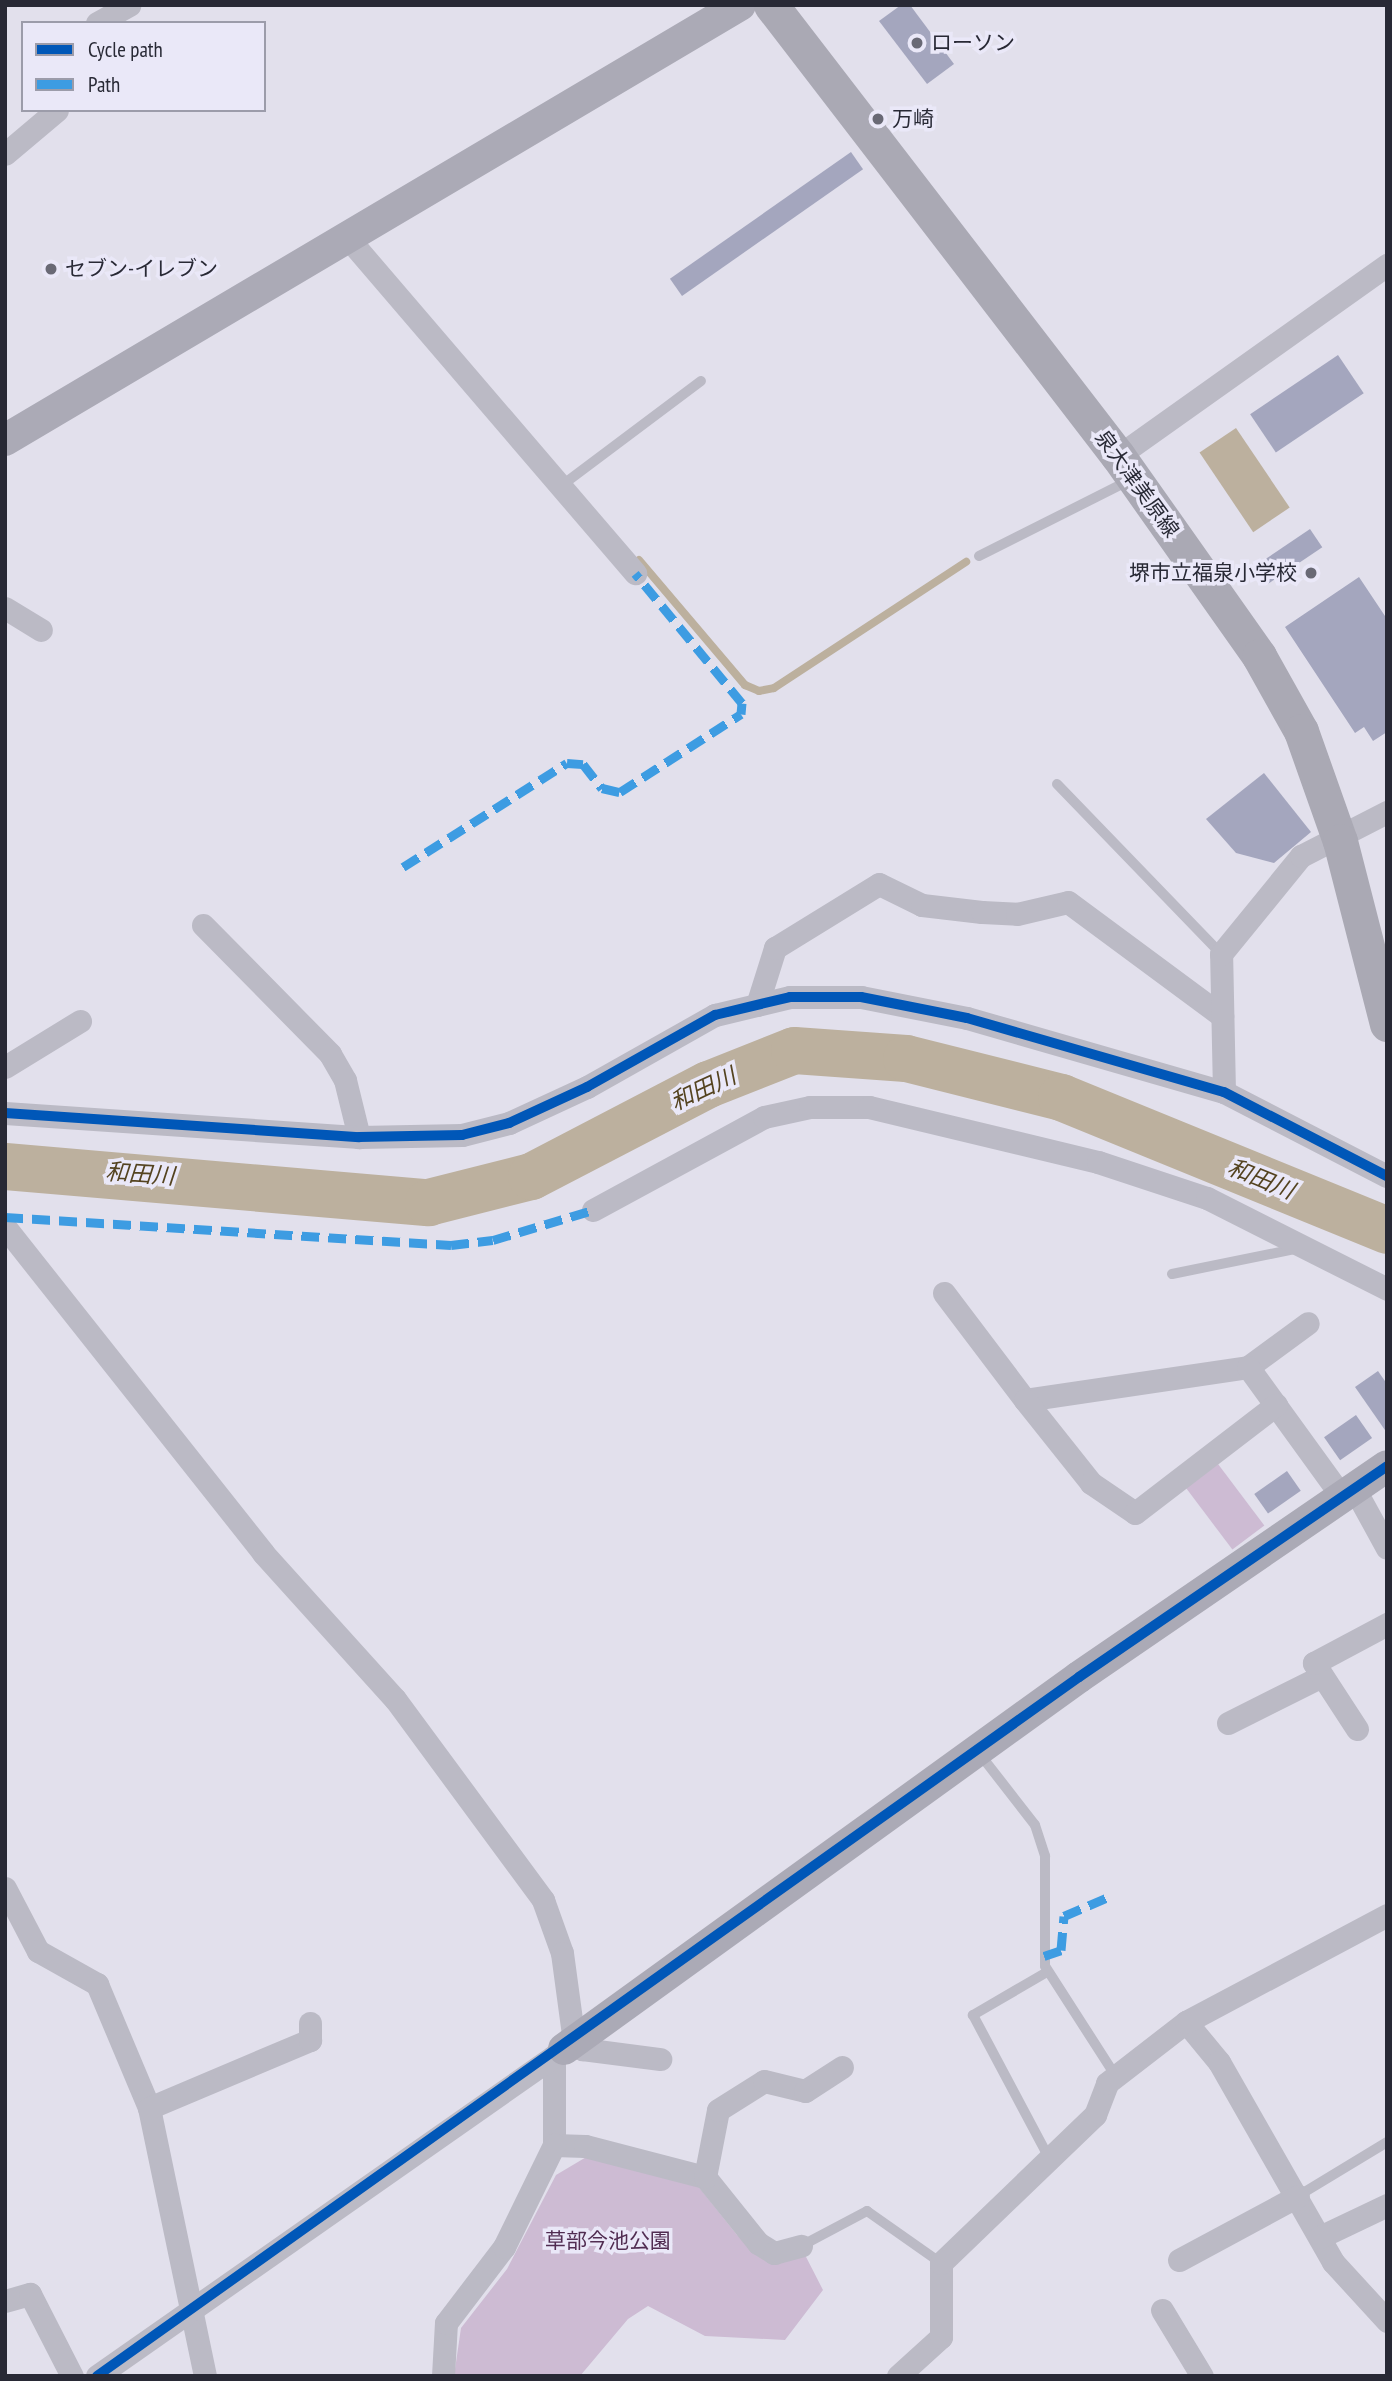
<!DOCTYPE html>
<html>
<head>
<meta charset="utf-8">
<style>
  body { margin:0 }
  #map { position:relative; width:1392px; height:2381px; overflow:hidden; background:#e2e0ec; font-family:"PT Sans Narrow","Noto Sans JP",sans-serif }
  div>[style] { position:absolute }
  .green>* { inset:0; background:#cdbbd3; transform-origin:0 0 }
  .water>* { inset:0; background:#bcb09e; transform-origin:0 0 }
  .stream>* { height:8px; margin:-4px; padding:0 4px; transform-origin:4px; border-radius:4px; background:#bcb09e }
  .river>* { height:47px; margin:-23.5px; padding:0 23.5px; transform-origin:23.5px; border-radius:23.5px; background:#bcb09e }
  .building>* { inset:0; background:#a4a6be; transform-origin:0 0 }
  .lane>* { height:10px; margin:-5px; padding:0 5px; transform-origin:5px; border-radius:5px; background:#bbbac5 }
  .street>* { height:23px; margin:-11.5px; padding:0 11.5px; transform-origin:11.5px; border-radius:11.5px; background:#bbbac5 }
  .secondary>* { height:32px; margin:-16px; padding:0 16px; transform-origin:16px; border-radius:16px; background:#abaab6 }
  .primary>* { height:35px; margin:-17.5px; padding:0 17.5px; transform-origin:17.5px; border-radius:17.5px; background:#aaa9b4 }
  .quiet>* { height:9px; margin-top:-4.5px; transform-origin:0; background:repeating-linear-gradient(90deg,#3d9ce2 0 18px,transparent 0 27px) }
  .cycleway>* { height:10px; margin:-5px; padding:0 5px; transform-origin:5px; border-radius:5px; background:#0057b8 }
  .dots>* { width:19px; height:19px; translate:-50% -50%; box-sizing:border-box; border:4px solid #eae8f8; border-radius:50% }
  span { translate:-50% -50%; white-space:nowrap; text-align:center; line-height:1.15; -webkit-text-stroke:7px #eae8f8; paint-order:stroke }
  .poi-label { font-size:21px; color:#282935 }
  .left { translate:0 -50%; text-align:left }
  .right { translate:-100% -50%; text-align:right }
  .street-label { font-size:21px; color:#282935 }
  .park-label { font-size:21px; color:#512d52 }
  .water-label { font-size:23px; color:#544320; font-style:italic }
  .frame { position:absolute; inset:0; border:7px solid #282935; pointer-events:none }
  .legend { position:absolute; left:21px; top:21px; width:245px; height:91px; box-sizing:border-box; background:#eae8f8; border:2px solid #9c9caa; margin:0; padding:9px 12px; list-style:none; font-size:21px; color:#282935 }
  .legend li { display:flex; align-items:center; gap:14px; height:35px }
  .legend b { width:35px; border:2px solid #9c9caa }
</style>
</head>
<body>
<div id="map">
  <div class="green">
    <div style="left:1218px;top:1464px;width:77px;height:40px;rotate:53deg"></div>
    <div style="clip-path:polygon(588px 2156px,698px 2186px,737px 2235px,767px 2256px,804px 2253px,823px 2290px,785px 2340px,705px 2336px,648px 2306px,628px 2319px,580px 2376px,454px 2376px,461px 2328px,507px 2269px,556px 2175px)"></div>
  </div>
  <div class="water">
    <div style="left:1236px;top:428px;width:96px;height:44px;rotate:56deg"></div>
  </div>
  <div class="stream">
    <div style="left:639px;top:560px;width:164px;rotate:49.7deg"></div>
    <div style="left:745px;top:685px;width:15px;rotate:23deg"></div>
    <div style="left:759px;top:691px;width:15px;rotate:-11deg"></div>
    <div style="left:774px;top:688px;width:230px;rotate:-33.3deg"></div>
  </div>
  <div class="river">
    <div style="left:5px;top:1166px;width:425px;rotate:4.9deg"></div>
    <div style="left:428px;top:1202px;width:106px;rotate:-14.2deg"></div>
    <div style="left:531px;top:1176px;width:199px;rotate:-27.5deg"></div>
    <div style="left:708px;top:1084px;width:92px;rotate:-21.6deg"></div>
    <div style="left:794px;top:1050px;width:112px;rotate:4.1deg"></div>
    <div style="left:906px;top:1058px;width:160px;rotate:14.1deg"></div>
    <div style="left:1061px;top:1097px;width:352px;rotate:22.2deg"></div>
  </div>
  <div class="building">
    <div style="clip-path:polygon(901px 5px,910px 5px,954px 64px,927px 84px,879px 21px)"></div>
    <div style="left:851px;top:152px;width:21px;height:221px;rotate:55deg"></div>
    <div style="left:1338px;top:355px;width:46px;height:106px;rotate:56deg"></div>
    <div style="left:1310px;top:529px;width:22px;height:65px;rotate:56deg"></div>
    <div style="clip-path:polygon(1359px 577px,1387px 619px,1387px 732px,1373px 741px,1364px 727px,1355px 733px,1285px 627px)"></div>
    <div style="clip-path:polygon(1264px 773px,1311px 832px,1274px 863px,1236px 853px,1206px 819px)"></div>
    <div style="clip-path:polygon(1378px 1371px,1387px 1384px,1387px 1433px,1355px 1387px)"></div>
    <div style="left:1356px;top:1415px;width:28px;height:39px;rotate:55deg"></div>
    <div style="left:1287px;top:1471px;width:24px;height:40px;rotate:55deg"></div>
  </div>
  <div class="lane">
    <div style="left:561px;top:486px;width:175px;rotate:-36.9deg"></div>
    <div style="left:979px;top:556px;width:169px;rotate:-26.7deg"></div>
    <div style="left:1057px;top:784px;width:236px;rotate:46deg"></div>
    <div style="left:1172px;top:1274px;width:131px;rotate:-11.5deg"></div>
    <div style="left:979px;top:1753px;width:91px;rotate:52.1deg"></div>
    <div style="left:1035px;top:1825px;width:33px;rotate:72deg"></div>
    <div style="left:1045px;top:1856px;width:110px;rotate:90deg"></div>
    <div style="left:1045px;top:1966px;width:130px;rotate:57.3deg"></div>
    <div style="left:1047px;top:1972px;width:86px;rotate:149.8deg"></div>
    <div style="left:973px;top:2015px;width:160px;rotate:62deg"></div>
    <div style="left:1298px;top:2196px;width:104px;rotate:-31.2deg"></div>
    <div style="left:801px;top:2246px;width:75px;rotate:-27.9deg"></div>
    <div style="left:867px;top:2211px;width:90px;rotate:35.1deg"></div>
  </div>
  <div class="street">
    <div style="left:97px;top:23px;width:37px;rotate:-29deg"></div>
    <div style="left:5px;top:154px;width:68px;rotate:-40.2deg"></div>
    <div style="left:347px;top:237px;width:443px;rotate:49.4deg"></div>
    <div style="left:1118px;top:456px;width:330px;rotate:-35.4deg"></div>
    <div style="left:5px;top:608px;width:42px;rotate:31.4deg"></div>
    <div style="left:203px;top:925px;width:181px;rotate:45.4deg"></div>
    <div style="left:330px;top:1054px;width:30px;rotate:60deg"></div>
    <div style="left:345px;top:1080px;width:59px;rotate:76.2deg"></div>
    <div style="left:757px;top:1005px;width:60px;rotate:-72.5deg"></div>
    <div style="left:775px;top:948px;width:122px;rotate:-31.6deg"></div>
    <div style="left:879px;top:884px;width:48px;rotate:26deg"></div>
    <div style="left:922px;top:905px;width:60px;rotate:6.7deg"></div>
    <div style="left:982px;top:912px;width:35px;rotate:3deg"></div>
    <div style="left:1017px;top:914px;width:52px;rotate:-13.2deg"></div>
    <div style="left:1068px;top:902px;width:192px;rotate:36.5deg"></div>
    <div style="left:5px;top:1067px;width:88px;rotate:-31.5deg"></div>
    <div style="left:1224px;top:1092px;width:138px;rotate:-91.2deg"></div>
    <div style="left:1221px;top:954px;width:127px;rotate:-50.8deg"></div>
    <div style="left:1301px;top:856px;width:97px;rotate:-27.1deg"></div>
    <div style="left:5px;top:1113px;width:355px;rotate:3.9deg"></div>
    <div style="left:359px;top:1137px;width:103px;rotate:-1.1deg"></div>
    <div style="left:462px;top:1135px;width:49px;rotate:-14.3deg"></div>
    <div style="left:509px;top:1123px;width:86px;rotate:-24.8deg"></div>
    <div style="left:587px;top:1087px;width:147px;rotate:-29.4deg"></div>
    <div style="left:715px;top:1015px;width:77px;rotate:-13.5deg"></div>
    <div style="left:790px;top:997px;width:71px"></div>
    <div style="left:861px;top:997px;width:108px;rotate:11.2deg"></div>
    <div style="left:967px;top:1018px;width:267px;rotate:16.1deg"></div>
    <div style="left:1224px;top:1092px;width:183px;rotate:27.3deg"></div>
    <div style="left:593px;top:1210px;width:195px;rotate:-28.5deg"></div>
    <div style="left:764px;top:1117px;width:47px;rotate:-12.3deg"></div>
    <div style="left:810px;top:1107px;width:59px"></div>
    <div style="left:869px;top:1107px;width:236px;rotate:13.5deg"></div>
    <div style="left:1098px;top:1162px;width:115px;rotate:18.3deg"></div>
    <div style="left:1207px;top:1198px;width:202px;rotate:26.8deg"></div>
    <div style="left:5px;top:1227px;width:416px;rotate:51.6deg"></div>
    <div style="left:263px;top:1553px;width:197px;rotate:47.9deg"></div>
    <div style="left:395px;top:1699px;width:250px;rotate:53.6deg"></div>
    <div style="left:543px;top:1900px;width:56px;rotate:70.3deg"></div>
    <div style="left:562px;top:1953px;width:90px;rotate:82.3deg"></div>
    <div style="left:574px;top:2042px;width:11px;rotate:41deg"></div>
    <div style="left:582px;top:2049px;width:79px;rotate:7.3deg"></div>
    <div style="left:944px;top:1293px;width:134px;rotate:52.9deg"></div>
    <div style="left:1025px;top:1400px;width:225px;rotate:-8.4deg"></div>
    <div style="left:1248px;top:1367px;width:74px;rotate:-36.3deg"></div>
    <div style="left:1248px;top:1367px;width:160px;rotate:54.1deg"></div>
    <div style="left:1025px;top:1400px;width:106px;rotate:51.5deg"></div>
    <div style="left:1091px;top:1483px;width:53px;rotate:34.3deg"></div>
    <div style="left:1135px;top:1513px;width:178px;rotate:-37.5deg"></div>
    <div style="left:1354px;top:1488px;width:68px;rotate:61.2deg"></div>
    <div style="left:1228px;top:1723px;width:105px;rotate:-26.6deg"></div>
    <div style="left:1357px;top:1729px;width:79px;rotate:-123.1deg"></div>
    <div style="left:1314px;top:1663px;width:83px;rotate:-28.1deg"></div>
    <div style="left:5px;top:1888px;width:71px;rotate:62.4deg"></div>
    <div style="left:38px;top:1951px;width:68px;rotate:29.2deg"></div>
    <div style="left:97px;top:1984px;width:134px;rotate:67.2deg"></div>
    <div style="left:149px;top:2108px;width:274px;rotate:78.2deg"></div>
    <div style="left:1186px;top:2022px;width:52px;rotate:50.5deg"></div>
    <div style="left:1219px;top:2062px;width:230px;rotate:60.3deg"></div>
    <div style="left:1333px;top:2262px;width:80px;rotate:47.5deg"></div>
    <div style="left:554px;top:2056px;width:89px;rotate:90deg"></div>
    <div style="left:554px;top:2145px;width:31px;rotate:2deg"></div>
    <div style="left:585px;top:2146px;width:124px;rotate:14.5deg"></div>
    <div style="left:705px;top:2177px;width:85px;rotate:51.2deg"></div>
    <div style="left:758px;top:2243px;width:19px;rotate:32deg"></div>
    <div style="left:774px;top:2253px;width:28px;rotate:-15deg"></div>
    <div style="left:149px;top:2108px;width:175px;rotate:-22.9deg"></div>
    <div style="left:310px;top:2040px;width:17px;rotate:-90deg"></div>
    <div style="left:705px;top:2177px;width:68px;rotate:-79deg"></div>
    <div style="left:718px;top:2110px;width:54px;rotate:-32.2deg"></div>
    <div style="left:764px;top:2081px;width:42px;rotate:13.7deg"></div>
    <div style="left:805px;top:2091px;width:44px;rotate:-33deg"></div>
    <div style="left:1320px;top:2237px;width:74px;rotate:-25.5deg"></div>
    <div style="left:1179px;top:2260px;width:135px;rotate:-28.3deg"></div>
    <div style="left:5px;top:2301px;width:26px;rotate:-16deg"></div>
    <div style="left:30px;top:2294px;width:92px;rotate:62.9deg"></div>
    <div style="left:1162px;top:2310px;width:77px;rotate:58.8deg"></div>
    <div style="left:97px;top:2376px;width:570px;rotate:-35deg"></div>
    <div style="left:443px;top:2376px;width:53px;rotate:-86.8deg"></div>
    <div style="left:446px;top:2323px;width:96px;rotate:-52.7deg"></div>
    <div style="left:504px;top:2247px;width:114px;rotate:-63.9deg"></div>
    <div style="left:898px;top:2376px;width:58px;rotate:-42.2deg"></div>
    <div style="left:941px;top:2337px;width:74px;rotate:-90deg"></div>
    <div style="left:941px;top:2263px;width:214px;rotate:-43.9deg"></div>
    <div style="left:1095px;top:2115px;width:34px;rotate:-69deg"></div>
    <div style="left:1107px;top:2083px;width:100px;rotate:-37.7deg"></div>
    <div style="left:1186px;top:2022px;width:228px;rotate:-28deg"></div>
  </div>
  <div class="secondary">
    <div style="left:5px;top:440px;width:854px;rotate:-30.62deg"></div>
    <div style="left:564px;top:2049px;width:635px;rotate:-35.84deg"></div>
    <div style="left:1079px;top:1677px;width:373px;rotate:-34.4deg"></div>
  </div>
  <div class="primary">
    <div style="left:771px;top:5px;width:569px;rotate:52.43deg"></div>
    <div style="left:1118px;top:456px;width:245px;rotate:54.8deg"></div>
    <div style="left:1259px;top:656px;width:86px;rotate:60.8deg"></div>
    <div style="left:1301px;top:731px;width:117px;rotate:70.5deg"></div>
    <div style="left:1340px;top:841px;width:189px;rotate:75.6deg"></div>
  </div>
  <div class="quiet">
    <div style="left:403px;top:867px;width:194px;rotate:-32.4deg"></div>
    <div style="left:567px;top:763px;width:16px;rotate:4deg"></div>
    <div style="left:583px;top:764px;width:31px;rotate:52deg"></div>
    <div style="left:602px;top:788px;width:18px;rotate:13deg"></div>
    <div style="left:620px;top:792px;width:144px;rotate:-32.8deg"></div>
    <div style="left:741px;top:714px;width:11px;rotate:-85deg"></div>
    <div style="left:742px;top:703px;width:168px;rotate:-129.5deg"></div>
    <div style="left:5px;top:1217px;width:447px;rotate:3.6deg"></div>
    <div style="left:451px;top:1245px;width:42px;rotate:-6.8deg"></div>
    <div style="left:493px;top:1240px;width:104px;rotate:-16.7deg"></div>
    <div style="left:1044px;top:1956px;width:18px;rotate:-19deg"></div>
    <div style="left:1061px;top:1950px;width:34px;rotate:-85deg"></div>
    <div style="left:1064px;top:1916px;width:46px;rotate:-23.2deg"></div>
  </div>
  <div class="cycleway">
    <div style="left:5px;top:1113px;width:355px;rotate:3.9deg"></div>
    <div style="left:359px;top:1137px;width:103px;rotate:-1.1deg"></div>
    <div style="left:462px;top:1135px;width:49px;rotate:-14.3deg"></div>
    <div style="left:509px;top:1123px;width:86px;rotate:-24.8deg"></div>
    <div style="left:587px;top:1087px;width:147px;rotate:-29.4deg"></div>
    <div style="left:715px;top:1015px;width:77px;rotate:-13.5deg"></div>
    <div style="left:790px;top:997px;width:71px"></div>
    <div style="left:861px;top:997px;width:108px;rotate:11.2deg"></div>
    <div style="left:967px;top:1018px;width:267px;rotate:16.1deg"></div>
    <div style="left:1224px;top:1092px;width:183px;rotate:27.3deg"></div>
    <div style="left:97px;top:2376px;width:1205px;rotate:-35.44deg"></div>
    <div style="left:1079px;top:1677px;width:373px;rotate:-34.4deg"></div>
  </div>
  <div class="dots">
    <div style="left:917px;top:43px;background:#696975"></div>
    <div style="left:878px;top:119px;background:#696975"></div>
    <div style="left:51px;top:269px;background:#696975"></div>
    <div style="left:1311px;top:573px;background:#696975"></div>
  </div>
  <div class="poi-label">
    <span class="left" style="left:931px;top:43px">ローソン</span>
    <span class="left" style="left:892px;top:119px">万崎</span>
    <span class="left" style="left:65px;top:269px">セブン-イレブン</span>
    <span class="right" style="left:1297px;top:573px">堺市立福泉小学校</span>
  </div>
  <div class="street-label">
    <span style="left:1137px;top:484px;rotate:54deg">泉大津美原線</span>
  </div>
  <div class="park-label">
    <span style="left:608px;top:2241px">草部今池公園</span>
  </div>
  <div class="water-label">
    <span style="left:703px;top:1089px;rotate:-25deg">和田川</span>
    <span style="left:140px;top:1174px;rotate:4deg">和田川</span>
    <span style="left:1261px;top:1179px;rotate:22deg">和田川</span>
  </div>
  <div class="frame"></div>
  <ul class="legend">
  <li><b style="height:9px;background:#0057b8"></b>Cycle path</li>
  <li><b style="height:9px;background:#3d9ce2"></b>Path</li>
  </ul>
</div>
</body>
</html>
